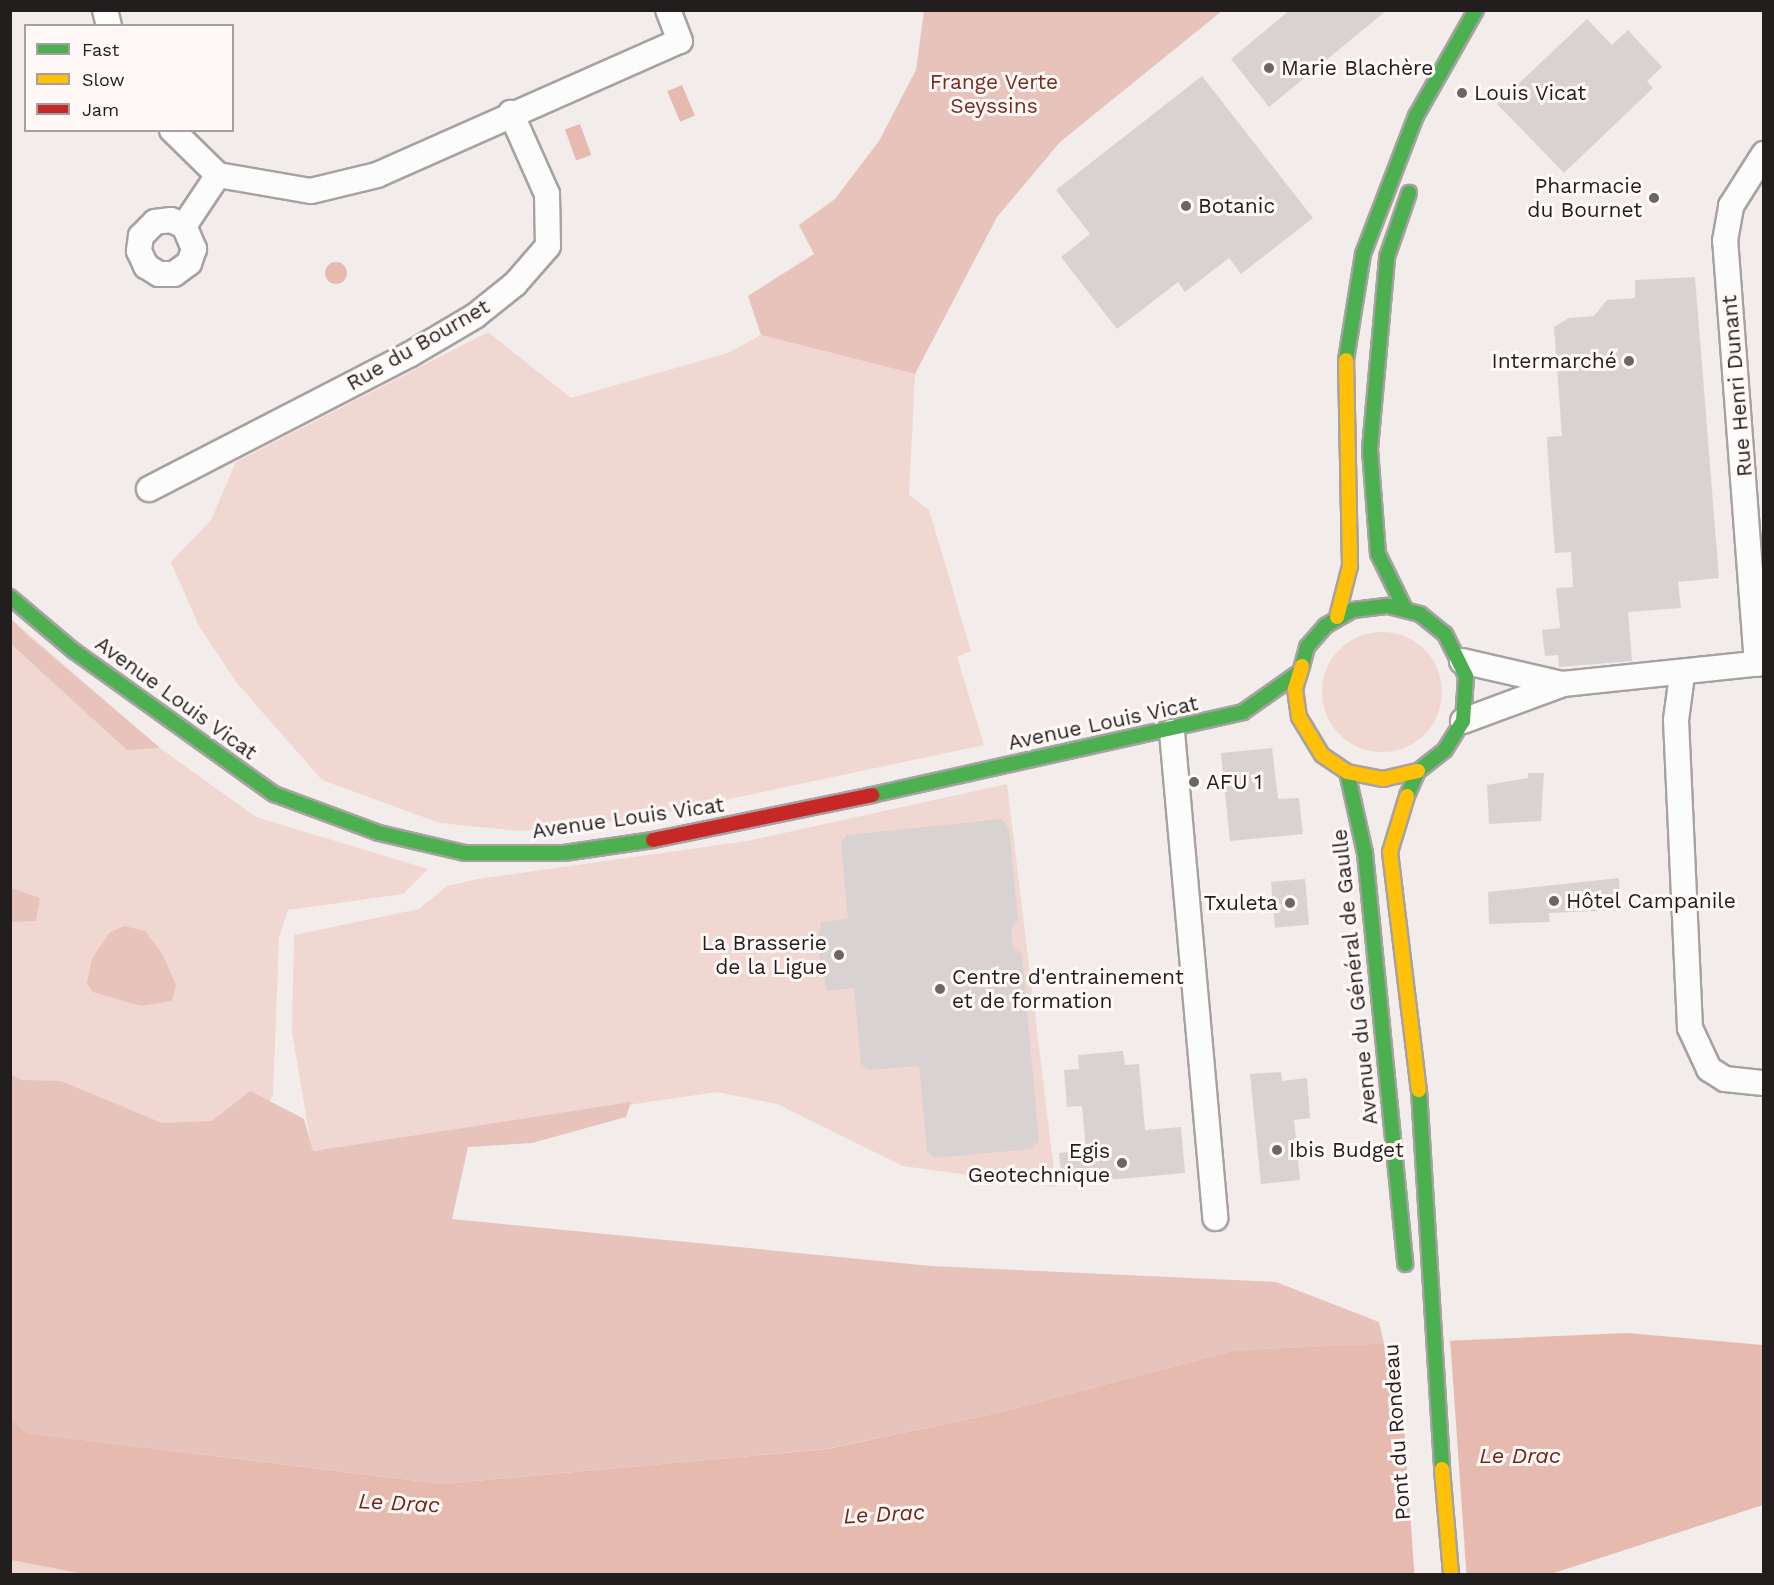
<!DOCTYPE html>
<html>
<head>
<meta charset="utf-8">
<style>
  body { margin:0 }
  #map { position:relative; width:1774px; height:1585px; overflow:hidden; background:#f2ecea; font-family:"Work Sans",sans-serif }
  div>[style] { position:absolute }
  .green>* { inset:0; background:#f1d7d1 }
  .round { border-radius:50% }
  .forest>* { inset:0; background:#e8c3bb }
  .water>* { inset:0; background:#e7bab0; transform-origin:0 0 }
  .pier>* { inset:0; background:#f2ecea; transform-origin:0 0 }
  .building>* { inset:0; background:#d8d3d2; transform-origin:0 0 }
  .roads { filter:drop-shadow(2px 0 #a7a2a1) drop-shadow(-2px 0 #a7a2a1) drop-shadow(0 2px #a7a2a1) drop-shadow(0 -2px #a7a2a1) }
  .street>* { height:24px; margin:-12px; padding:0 12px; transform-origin:12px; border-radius:12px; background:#fdfcfc }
  .fast>* { height:14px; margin:-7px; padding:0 7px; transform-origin:7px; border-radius:7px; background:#4caf50 }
  .slow>* { height:14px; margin:-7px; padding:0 7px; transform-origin:7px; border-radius:7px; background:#ffc107 }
  .jam>* { height:14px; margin:-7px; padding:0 7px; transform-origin:7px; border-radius:7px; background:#c62828 }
  .dots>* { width:16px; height:16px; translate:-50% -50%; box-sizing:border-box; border:3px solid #fff8f7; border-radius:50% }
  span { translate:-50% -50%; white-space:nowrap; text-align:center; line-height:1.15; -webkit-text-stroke:6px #fff8f7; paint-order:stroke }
  .poi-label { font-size:21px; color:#211e1d }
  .left { translate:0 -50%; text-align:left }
  .right { translate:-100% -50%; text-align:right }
  .park-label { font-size:21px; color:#762c1f }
  .street-label { font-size:21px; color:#211e1d }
  .water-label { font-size:22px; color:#6f2619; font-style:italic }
  .frame { position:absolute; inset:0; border:12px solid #211e1d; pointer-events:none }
  .legend { position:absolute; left:24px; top:24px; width:210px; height:108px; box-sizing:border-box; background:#fff8f7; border:2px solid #a6a1a0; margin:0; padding:8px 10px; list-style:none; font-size:18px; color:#211e1d }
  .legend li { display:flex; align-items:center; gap:12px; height:30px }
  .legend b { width:30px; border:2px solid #a6a1a0 }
</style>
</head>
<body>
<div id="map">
  <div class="green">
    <div style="clip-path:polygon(488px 332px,571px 398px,728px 353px,761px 335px,915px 374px,909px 495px,929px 510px,971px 651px,957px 657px,984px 745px,640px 818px,520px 831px,440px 823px,322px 780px,236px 682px,199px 626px,171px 562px,211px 520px,236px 462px)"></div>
    <div style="clip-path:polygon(10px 618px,160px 748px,256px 817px,428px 869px,403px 894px,288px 910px,279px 937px,273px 1095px,240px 1148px,11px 1126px)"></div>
    <div class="round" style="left:1322px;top:632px;width:120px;height:120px"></div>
    <div style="clip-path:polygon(1007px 784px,1056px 1187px,903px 1166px,777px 1104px,717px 1092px,312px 1151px,292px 1032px,294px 935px,419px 909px,447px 886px,478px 879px,747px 841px)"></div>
    <div style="clip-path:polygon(11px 1560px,84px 1574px,11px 1574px)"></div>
  </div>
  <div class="forest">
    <div style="clip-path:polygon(924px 11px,1222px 11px,1060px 142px,997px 217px,915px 374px,761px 335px,748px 296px,814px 254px,799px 225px,835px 199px,879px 141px,916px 70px)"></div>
    <div style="clip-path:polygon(10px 618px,27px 635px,160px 748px,127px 750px,11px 644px)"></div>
    <div style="clip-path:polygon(11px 888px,40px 898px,36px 921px,11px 922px)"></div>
    <div style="clip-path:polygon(124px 926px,145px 931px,163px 955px,176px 985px,172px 1001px,141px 1006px,93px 992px,87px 983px,92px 959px,109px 933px)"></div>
    <div style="clip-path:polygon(10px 1074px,22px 1080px,61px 1081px,162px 1123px,212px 1121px,250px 1091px,304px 1119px,313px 1151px,631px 1102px,626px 1117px,532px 1143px,468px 1147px,452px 1219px,931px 1266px,1276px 1282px,1379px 1322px,1384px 1344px,1236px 1350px,1001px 1412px,826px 1449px,442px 1484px,27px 1433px,10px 1418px)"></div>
  </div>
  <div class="water">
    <div style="left:682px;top:85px;width:33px;height:16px;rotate:67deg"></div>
    <div style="left:580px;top:124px;width:33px;height:16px;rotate:70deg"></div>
    <div class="round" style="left:325px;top:262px;width:22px;height:22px"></div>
    <div style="clip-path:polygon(1627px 1333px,1763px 1345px,1763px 1505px,1551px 1574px,84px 1574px,11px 1560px,10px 1418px,27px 1433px,442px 1484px,827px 1449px,1001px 1412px,1236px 1350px)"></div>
  </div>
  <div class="pier">
    <div style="left:1450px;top:1338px;width:237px;height:52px;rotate:86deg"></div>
  </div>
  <div class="building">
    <div style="clip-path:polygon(1290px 10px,1387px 10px,1269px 107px,1231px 59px)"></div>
    <div style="clip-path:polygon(1587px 19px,1612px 45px,1628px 30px,1662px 67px,1647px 81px,1653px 88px,1564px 173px,1497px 104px)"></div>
    <div style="clip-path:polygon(1202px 76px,1313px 218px,1241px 274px,1229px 258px,1185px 292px,1178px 282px,1117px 329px,1061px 257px,1090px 234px,1056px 190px)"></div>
    <div style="clip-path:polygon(1695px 277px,1719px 578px,1678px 582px,1681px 608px,1628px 612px,1632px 661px,1559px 667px,1558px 655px,1545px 656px,1542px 630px,1560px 628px,1556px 588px,1573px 587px,1571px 552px,1555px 553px,1549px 474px,1547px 437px,1562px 436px,1554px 327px,1569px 318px,1594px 316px,1607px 300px,1635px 298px,1635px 280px)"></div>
    <div style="clip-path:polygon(1272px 748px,1278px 799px,1299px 798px,1303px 834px,1230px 841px,1221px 753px)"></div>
    <div style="clip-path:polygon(1528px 773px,1544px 773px,1541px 821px,1489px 824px,1487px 785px,1528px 778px)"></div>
    <div style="clip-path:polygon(1001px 819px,1009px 828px,1018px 920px,1011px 929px,1013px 948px,1022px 954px,1039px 1141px,1031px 1149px,935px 1158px,927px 1151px,919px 1066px,869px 1070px,861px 1064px,854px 988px,827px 991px,817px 945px,821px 922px,848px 919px,841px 843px,847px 835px)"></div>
    <div style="clip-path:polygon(1619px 878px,1620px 910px,1549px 913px,1550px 922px,1489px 924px,1488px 892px)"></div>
    <div style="left:1305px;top:879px;width:46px;height:34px;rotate:85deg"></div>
    <div style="clip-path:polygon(1123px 1051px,1125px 1065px,1139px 1064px,1145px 1130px,1181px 1127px,1185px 1173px,1062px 1184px,1059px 1153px,1086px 1150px,1082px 1106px,1067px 1107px,1064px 1070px,1079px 1069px,1078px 1055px)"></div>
    <div style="clip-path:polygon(1281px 1072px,1282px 1081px,1307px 1078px,1310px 1118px,1294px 1120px,1300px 1180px,1261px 1184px,1250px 1074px)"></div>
  </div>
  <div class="roads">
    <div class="street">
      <div style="left:105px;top:10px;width:16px;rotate:76deg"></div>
      <div style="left:172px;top:130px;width:64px;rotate:44.4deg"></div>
      <div style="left:218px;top:175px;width:94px;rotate:9.8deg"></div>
      <div style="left:311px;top:191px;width:68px;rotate:-13.6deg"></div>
      <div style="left:377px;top:175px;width:331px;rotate:-23.9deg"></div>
      <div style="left:680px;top:41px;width:33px;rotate:-111deg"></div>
      <div style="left:184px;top:226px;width:14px;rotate:-155deg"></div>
      <div style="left:171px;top:220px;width:16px;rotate:173deg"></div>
      <div style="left:155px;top:222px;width:20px;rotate:135deg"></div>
      <div style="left:141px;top:236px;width:15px;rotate:98deg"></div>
      <div style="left:139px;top:251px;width:17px;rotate:65deg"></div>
      <div style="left:146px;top:266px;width:15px;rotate:32deg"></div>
      <div style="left:159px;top:274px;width:15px"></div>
      <div style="left:174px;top:274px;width:19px;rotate:-36deg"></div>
      <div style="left:189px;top:263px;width:15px;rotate:-70deg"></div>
      <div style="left:194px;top:249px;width:25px;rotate:-113deg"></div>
      <div style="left:184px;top:226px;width:61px;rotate:-56.3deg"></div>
      <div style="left:149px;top:489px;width:292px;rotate:-27.3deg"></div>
      <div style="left:409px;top:355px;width:77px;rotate:-30.6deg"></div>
      <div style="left:475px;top:316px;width:51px;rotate:-38.7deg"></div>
      <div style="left:515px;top:284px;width:50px;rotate:-49deg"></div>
      <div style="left:548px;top:246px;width:52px;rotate:-91.1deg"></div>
      <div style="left:547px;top:194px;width:89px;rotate:-114deg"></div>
      <div style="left:1462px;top:661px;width:98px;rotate:12.9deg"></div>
      <div style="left:1757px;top:664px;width:424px;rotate:-94.3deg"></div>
      <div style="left:1725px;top:241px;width:36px;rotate:-80deg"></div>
      <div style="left:1731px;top:206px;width:62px;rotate:-57.6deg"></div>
      <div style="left:1682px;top:675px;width:45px;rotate:97.6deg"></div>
      <div style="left:1676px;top:720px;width:308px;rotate:87.4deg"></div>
      <div style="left:1690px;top:1028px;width:45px;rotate:65.1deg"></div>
      <div style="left:1709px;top:1069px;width:19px;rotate:32deg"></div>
      <div style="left:1725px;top:1079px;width:39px;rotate:6deg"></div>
      <div style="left:1463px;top:721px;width:107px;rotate:-20.3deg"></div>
      <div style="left:1563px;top:684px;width:202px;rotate:-6deg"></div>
      <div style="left:1172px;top:732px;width:488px;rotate:84.9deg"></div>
    </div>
    <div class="fast">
      <div style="left:1346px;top:360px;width:107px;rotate:-80.9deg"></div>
      <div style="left:1363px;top:254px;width:148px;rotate:-69deg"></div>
      <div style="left:1416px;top:116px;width:122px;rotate:-60.5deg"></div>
      <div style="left:10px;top:597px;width:84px;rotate:40.2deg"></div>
      <div style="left:74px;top:651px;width:246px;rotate:35.6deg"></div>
      <div style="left:274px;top:794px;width:112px;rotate:20.4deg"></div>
      <div style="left:379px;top:833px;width:88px;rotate:13.1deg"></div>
      <div style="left:465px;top:853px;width:99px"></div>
      <div style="left:564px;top:853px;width:90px;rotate:-8.3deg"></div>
      <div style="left:1405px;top:609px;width:61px;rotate:-116.1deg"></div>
      <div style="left:1378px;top:554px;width:105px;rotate:-94.4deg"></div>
      <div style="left:1370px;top:449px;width:193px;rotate:-84.9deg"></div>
      <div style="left:1387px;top:257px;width:68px;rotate:-71deg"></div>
      <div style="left:1302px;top:666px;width:20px;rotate:-75deg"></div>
      <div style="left:1307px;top:647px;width:28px;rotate:-49deg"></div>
      <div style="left:1325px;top:626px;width:32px;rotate:-30deg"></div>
      <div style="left:1353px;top:610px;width:35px;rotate:-7deg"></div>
      <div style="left:1388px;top:606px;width:33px;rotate:14deg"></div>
      <div style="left:1420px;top:614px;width:32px;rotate:39deg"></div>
      <div style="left:1445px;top:634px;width:47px;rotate:63.4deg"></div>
      <div style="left:1466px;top:676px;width:45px;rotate:93.8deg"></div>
      <div style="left:1463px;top:721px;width:34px;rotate:122deg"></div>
      <div style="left:1445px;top:750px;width:34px;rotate:142deg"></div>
      <div style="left:1418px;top:771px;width:27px;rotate:114deg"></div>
      <div style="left:1347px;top:772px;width:83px;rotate:77.5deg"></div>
      <div style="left:1365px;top:853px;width:413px;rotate:84.4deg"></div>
      <div style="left:872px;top:795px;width:380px;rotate:-12.6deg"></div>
      <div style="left:1243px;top:712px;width:66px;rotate:-35.1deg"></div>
      <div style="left:1419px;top:1090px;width:380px;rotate:86.5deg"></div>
    </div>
    <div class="slow">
      <div style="left:1337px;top:617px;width:53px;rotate:-75.7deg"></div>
      <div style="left:1350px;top:566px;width:206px;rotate:-91.1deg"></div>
      <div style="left:1302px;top:666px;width:24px;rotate:107deg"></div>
      <div style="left:1295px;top:689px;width:28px;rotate:82deg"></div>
      <div style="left:1299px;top:717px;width:44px;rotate:58.8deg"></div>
      <div style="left:1322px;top:755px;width:30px;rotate:34deg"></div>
      <div style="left:1347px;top:772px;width:37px;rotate:11deg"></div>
      <div style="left:1383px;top:779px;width:36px;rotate:-13deg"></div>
      <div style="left:1407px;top:796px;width:59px;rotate:106.9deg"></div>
      <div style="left:1390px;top:852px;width:240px;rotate:83.1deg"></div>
      <div style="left:1442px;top:1469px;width:105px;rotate:85.1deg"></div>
    </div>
    <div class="jam">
      <div style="left:653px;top:840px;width:224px;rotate:-11.6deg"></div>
    </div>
  </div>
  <div class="dots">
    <div style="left:1269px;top:68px;background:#6a6665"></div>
    <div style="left:1462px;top:93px;background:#6a6665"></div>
    <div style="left:1654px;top:198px;background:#6a6665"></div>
    <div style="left:1186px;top:206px;background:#6a6665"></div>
    <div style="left:1629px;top:361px;background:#6a6665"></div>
    <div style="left:1194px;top:782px;background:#6a6665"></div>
    <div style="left:1554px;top:901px;background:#6a6665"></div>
    <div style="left:1290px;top:903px;background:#6a6665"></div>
    <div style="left:839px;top:955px;background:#6a6665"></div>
    <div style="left:940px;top:989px;background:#6a6665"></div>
    <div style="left:1277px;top:1150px;background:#6a6665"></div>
    <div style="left:1122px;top:1163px;background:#6a6665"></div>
  </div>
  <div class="poi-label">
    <span class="left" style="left:1281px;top:68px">Marie Blachère</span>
    <span class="left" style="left:1474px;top:93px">Louis Vicat</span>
    <span class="right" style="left:1642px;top:198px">Pharmacie<br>du Bournet</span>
    <span class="left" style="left:1198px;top:206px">Botanic</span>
    <span class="right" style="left:1617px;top:361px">Intermarché</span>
    <span class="left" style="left:1206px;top:782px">AFU 1</span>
    <span class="left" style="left:1566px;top:901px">Hôtel Campanile</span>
    <span class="right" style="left:1278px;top:903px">Txuleta</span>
    <span class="right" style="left:827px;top:955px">La Brasserie<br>de la Ligue</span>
    <span class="left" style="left:952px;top:989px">Centre d'entrainement<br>et de formation</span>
    <span class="left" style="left:1289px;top:1150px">Ibis Budget</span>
    <span class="right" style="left:1110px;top:1163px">Egis<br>Geotechnique</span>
  </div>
  <div class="park-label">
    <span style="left:994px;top:94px">Frange Verte<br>Seyssins</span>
  </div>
  <div class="street-label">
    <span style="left:418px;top:345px;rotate:-30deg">Rue du Bournet</span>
    <span style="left:1737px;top:386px;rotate:-95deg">Rue Henri Dunant</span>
    <span style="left:176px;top:698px;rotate:36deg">Avenue Louis Vicat</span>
    <span style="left:1103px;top:723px;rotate:-12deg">Avenue Louis Vicat</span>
    <span style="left:628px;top:818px;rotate:-8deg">Avenue Louis Vicat</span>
    <span style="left:1355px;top:977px;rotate:-96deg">Avenue du Général de Gaulle</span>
    <span style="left:1397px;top:1432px;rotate:-94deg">Pont du Rondeau</span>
  </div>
  <div class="water-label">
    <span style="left:1520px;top:1456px">Le Drac</span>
    <span style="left:399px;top:1503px;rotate:3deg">Le Drac</span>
    <span style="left:884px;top:1514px;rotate:-3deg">Le Drac</span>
  </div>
  <div class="frame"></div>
  <ul class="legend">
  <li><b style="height:8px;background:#4caf50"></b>Fast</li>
  <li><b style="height:8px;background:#ffc107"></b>Slow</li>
  <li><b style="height:8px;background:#c62828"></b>Jam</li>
  </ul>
</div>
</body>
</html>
